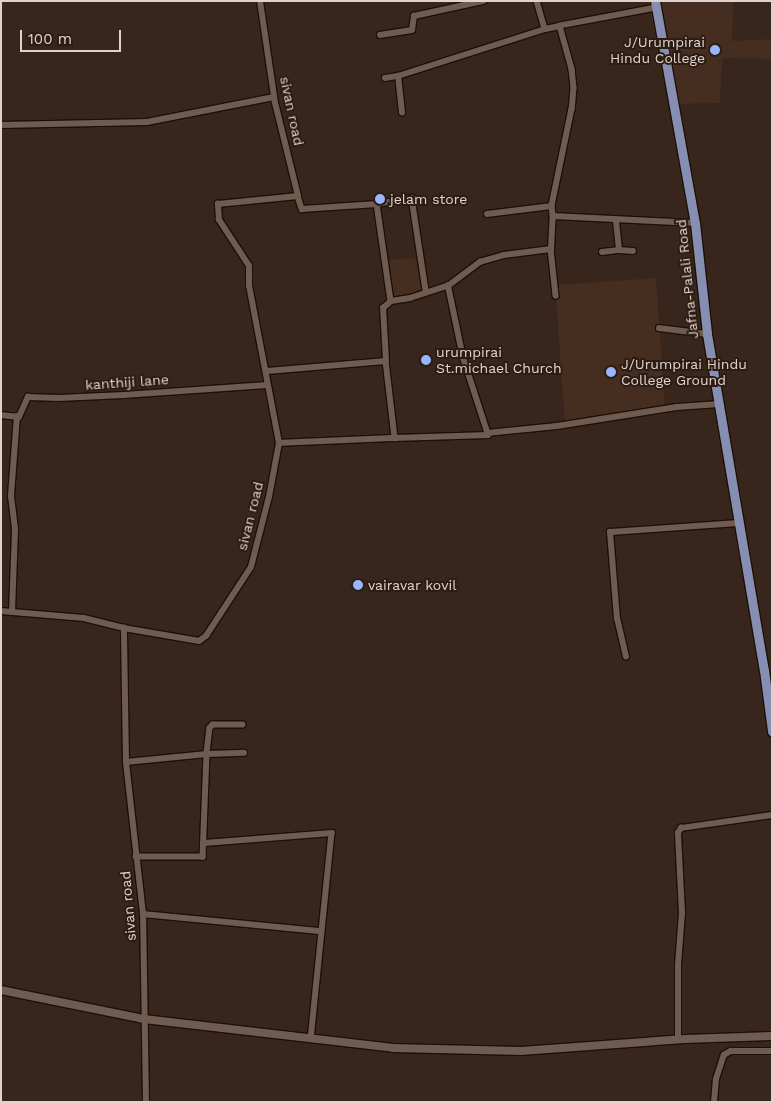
<!DOCTYPE html>
<html>
<head>
<meta charset="utf-8">
<style>
  body { margin:0 }
  #map { position:relative; width:773px; height:1103px; overflow:hidden; background:#38261c; font-family:"Work Sans",sans-serif }
  div>[style] { position:absolute }
  .built>* { inset:0; background:#452d20; transform-origin:0 0 }
  .roads { filter:drop-shadow(1px 0 #1e0f06) drop-shadow(-1px 0 #1e0f06) drop-shadow(0 1px #1e0f06) drop-shadow(0 -1px #1e0f06) }
  .street>* { height:5.5px; margin:-2.75px; padding:0 2.75px; transform-origin:2.75px; border-radius:2.75px; background:#6f5b50 }
  .secondary>* { height:8px; margin:-4px; padding:0 4px; transform-origin:4px; border-radius:4px; background:#6f5b50 }
  .primary>* { height:9px; margin:-4.5px; padding:0 4.5px; transform-origin:4.5px; border-radius:4.5px; background:#868fb1 }
  .dots>* { width:14px; height:14px; translate:-50% -50%; box-sizing:border-box; border:2px solid #2d1c13; border-radius:50% }
  span { translate:-50% -50%; white-space:nowrap; text-align:center; line-height:1.15; -webkit-text-stroke:4px #2d1c13; paint-order:stroke }
  .poi-label { font-size:14px; color:#e0d3cd }
  .right { translate:-100% -50%; text-align:right }
  .left { translate:0 -50%; text-align:left }
  .street-label { font-size:14px; color:#e0d3cd }
  .frame { position:absolute; inset:0; border:2px solid #e0d3cd; pointer-events:none }
  .scale { position:absolute; left:20px; top:30px; width:101px; height:22px; box-sizing:border-box; border:2px solid #e0d3cd; border-top:0; padding-left:6px; font-size:15px; line-height:18px; white-space:nowrap; color:#e0d3cd; -webkit-text-stroke:4px #2d1c13; paint-order:stroke }
</style>
</head>
<body>
<div id="map">
  <div class="built">
    <div style="clip-path:polygon(648px 1px,733px 1px,732px 41px,772px 39px,772px 59px,722px 58px,720px 103px,670px 104px)"></div>
    <div style="clip-path:polygon(420px 258px,426px 291px,391px 301px,384px 260px)"></div>
    <div style="left:656px;top:278px;width:137px;height:101px;rotate:86deg"></div>
  </div>
  <div class="roads">
    <div class="street">
      <div style="left:537px;top:1px;width:29px;rotate:74deg"></div>
      <div style="left:656px;top:8px;width:98px;rotate:169.4deg"></div>
      <div style="left:560px;top:26px;width:45px;rotate:74.4deg"></div>
      <div style="left:572px;top:69px;width:19px;rotate:84deg"></div>
      <div style="left:574px;top:88px;width:21px;rotate:95deg"></div>
      <div style="left:572px;top:109px;width:99px;rotate:101.7deg"></div>
      <div style="left:552px;top:206px;width:10px;rotate:84deg"></div>
      <div style="left:553px;top:216px;width:142px;rotate:2.8deg"></div>
      <div style="left:380px;top:35px;width:32px;rotate:-9deg"></div>
      <div style="left:412px;top:30px;width:14px;rotate:-82deg"></div>
      <div style="left:414px;top:16px;width:71px;rotate:-12.3deg"></div>
      <div style="left:385px;top:78px;width:13px;rotate:-9deg"></div>
      <div style="left:402px;top:113px;width:37px;rotate:-96deg"></div>
      <div style="left:398px;top:76px;width:154px;rotate:-17.7deg"></div>
      <div style="left:545px;top:29px;width:15px;rotate:-11deg"></div>
      <div style="left:1px;top:125px;width:146px;rotate:-1.2deg"></div>
      <div style="left:147px;top:122px;width:129px;rotate:-11.1deg"></div>
      <div style="left:298px;top:196px;width:14px;rotate:73deg"></div>
      <div style="left:302px;top:209px;width:75px;rotate:-3.8deg"></div>
      <div style="left:377px;top:204px;width:98px;rotate:81.8deg"></div>
      <div style="left:377px;top:204px;width:36px;rotate:-10deg"></div>
      <div style="left:412px;top:198px;width:94px;rotate:81.4deg"></div>
      <div style="left:487px;top:214px;width:65px;rotate:-7deg"></div>
      <div style="left:551px;top:249px;width:47px;rotate:83.9deg"></div>
      <div style="left:619px;top:250px;width:14px;rotate:4deg"></div>
      <div style="left:602px;top:252px;width:17px;rotate:-7deg"></div>
      <div style="left:619px;top:250px;width:30px;rotate:-96deg"></div>
      <div style="left:659px;top:328px;width:48px;rotate:7.1deg"></div>
      <div style="left:386px;top:361px;width:78px;rotate:83.3deg"></div>
      <div style="left:395px;top:438px;width:93px;rotate:-1.8deg"></div>
      <div style="left:488px;top:435px;width:81px;rotate:-108deg"></div>
      <div style="left:463px;top:358px;width:74px;rotate:-101.8deg"></div>
      <div style="left:267px;top:371px;width:119px;rotate:-4.8deg"></div>
      <div style="left:386px;top:361px;width:53px;rotate:-93.2deg"></div>
      <div style="left:383px;top:308px;width:11px;rotate:-41deg"></div>
      <div style="left:391px;top:301px;width:19px;rotate:-9deg"></div>
      <div style="left:410px;top:298px;width:40px;rotate:-18deg"></div>
      <div style="left:448px;top:286px;width:40px;rotate:-37deg"></div>
      <div style="left:480px;top:262px;width:25px;rotate:-16deg"></div>
      <div style="left:504px;top:255px;width:47px;rotate:-7.3deg"></div>
      <div style="left:551px;top:249px;width:33px;rotate:-87deg"></div>
      <div style="left:1px;top:415px;width:18px;rotate:6deg"></div>
      <div style="left:19px;top:417px;width:22px;rotate:-66deg"></div>
      <div style="left:28px;top:397px;width:31px;rotate:2deg"></div>
      <div style="left:59px;top:398px;width:65px;rotate:-2.6deg"></div>
      <div style="left:124px;top:395px;width:143px;rotate:-4deg"></div>
      <div style="left:487px;top:433px;width:70px;rotate:-5.7deg"></div>
      <div style="left:557px;top:426px;width:121px;rotate:-9deg"></div>
      <div style="left:677px;top:407px;width:42px;rotate:-4.1deg"></div>
      <div style="left:279px;top:443px;width:116px;rotate:-2.5deg"></div>
      <div style="left:1px;top:611px;width:83px;rotate:4.8deg"></div>
      <div style="left:84px;top:618px;width:41px;rotate:14deg"></div>
      <div style="left:12px;top:612px;width:83px;rotate:-87.9deg"></div>
      <div style="left:15px;top:529px;width:33px;rotate:-97deg"></div>
      <div style="left:11px;top:496px;width:80px;rotate:-85.7deg"></div>
      <div style="left:626px;top:657px;width:39px;rotate:-103deg"></div>
      <div style="left:617px;top:619px;width:87px;rotate:-94.6deg"></div>
      <div style="left:610px;top:532px;width:129px;rotate:-4deg"></div>
      <div style="left:243px;top:725px;width:30px;rotate:180deg"></div>
      <div style="left:213px;top:725px;width:4px;rotate:135deg"></div>
      <div style="left:210px;top:728px;width:26px;rotate:97deg"></div>
      <div style="left:207px;top:754px;width:37px;rotate:-2deg"></div>
      <div style="left:126px;top:762px;width:81px;rotate:-5.6deg"></div>
      <div style="left:207px;top:754px;width:103px;rotate:92.2deg"></div>
      <div style="left:203px;top:857px;width:67px;rotate:180deg"></div>
      <div style="left:204px;top:843px;width:128px;rotate:-4.5deg"></div>
      <div style="left:332px;top:833px;width:207px;rotate:95.8deg"></div>
      <div style="left:143px;top:914px;width:179px;rotate:5.5deg"></div>
      <div style="left:678px;top:1039px;width:74px;rotate:-90deg"></div>
      <div style="left:678px;top:965px;width:52px;rotate:-85.6deg"></div>
      <div style="left:682px;top:913px;width:80px;rotate:-92.9deg"></div>
      <div style="left:678px;top:833px;width:6px;rotate:-59deg"></div>
      <div style="left:681px;top:828px;width:92px;rotate:-8.1deg"></div>
      <div style="left:146px;top:1102px;width:188px;rotate:-90.9deg"></div>
      <div style="left:143px;top:914px;width:153px;rotate:-96.4deg"></div>
      <div style="left:126px;top:762px;width:134px;rotate:-90.9deg"></div>
      <div style="left:124px;top:628px;width:76px;rotate:9.8deg"></div>
      <div style="left:199px;top:641px;width:9px;rotate:-36deg"></div>
      <div style="left:206px;top:636px;width:82px;rotate:-56.9deg"></div>
      <div style="left:251px;top:567px;width:72px;rotate:-75.6deg"></div>
      <div style="left:269px;top:497px;width:55px;rotate:-79.5deg"></div>
      <div style="left:279px;top:443px;width:160px;rotate:-100.8deg"></div>
      <div style="left:249px;top:286px;width:20px;rotate:-90deg"></div>
      <div style="left:249px;top:266px;width:55px;rotate:-123.1deg"></div>
      <div style="left:219px;top:220px;width:16px;rotate:-94deg"></div>
      <div style="left:218px;top:204px;width:80px;rotate:-5.7deg"></div>
      <div style="left:298px;top:196px;width:96px;rotate:-103.9deg"></div>
      <div style="left:275px;top:103px;width:103px;rotate:-98.4deg"></div>
      <div style="left:714px;top:1102px;width:23px;rotate:-85deg"></div>
      <div style="left:716px;top:1079px;width:25px;rotate:-72deg"></div>
      <div style="left:724px;top:1055px;width:8px;rotate:-30deg"></div>
      <div style="left:731px;top:1051px;width:41px"></div>
    </div>
    <div class="secondary">
      <div style="left:1px;top:990px;width:146px;rotate:11.5deg"></div>
      <div style="left:144px;top:1019px;width:251px;rotate:6.6deg"></div>
      <div style="left:393px;top:1048px;width:128px;rotate:1.3deg"></div>
      <div style="left:521px;top:1051px;width:164px;rotate:-4.2deg"></div>
      <div style="left:685px;top:1039px;width:87px;rotate:-2deg"></div>
    </div>
    <div class="primary">
      <div style="left:655px;top:1px;width:226px;rotate:79.8deg"></div>
      <div style="left:695px;top:223px;width:112px;rotate:83.8deg"></div>
      <div style="left:707px;top:334px;width:341px;rotate:80.4deg"></div>
      <div style="left:764px;top:670px;width:62px;rotate:82.5deg"></div>
    </div>
  </div>
  <div class="dots">
    <div style="left:715px;top:50px;background:#98b5fd"></div>
    <div style="left:380px;top:199px;background:#98b5fd"></div>
    <div style="left:426px;top:360px;background:#98b5fd"></div>
    <div style="left:611px;top:372px;background:#98b5fd"></div>
    <div style="left:358px;top:585px;background:#98b5fd"></div>
  </div>
  <div class="poi-label">
    <span class="right" style="left:705px;top:50px">J/Urumpirai<br>Hindu College</span>
    <span class="left" style="left:390px;top:199px">jelam store</span>
    <span class="left" style="left:436px;top:360px">urumpirai<br>St.michael Church</span>
    <span class="left" style="left:621px;top:372px">J/Urumpirai Hindu<br>College Ground</span>
    <span class="left" style="left:368px;top:585px">vairavar kovil</span>
  </div>
  <div class="street-label">
    <span style="left:292px;top:111px;rotate:78deg">sivan road</span>
    <span style="left:687px;top:279px;rotate:-96deg">Jafna-Palali Road</span>
    <span style="left:127px;top:382px;rotate:-4deg">kanthiji lane</span>
    <span style="left:250px;top:516px;rotate:-76deg">sivan road</span>
    <span style="left:128px;top:906px;rotate:-95deg">sivan road</span>
  </div>
  <div class="frame"></div>
  <div class="scale">100 m</div>
</div>
</body>
</html>
